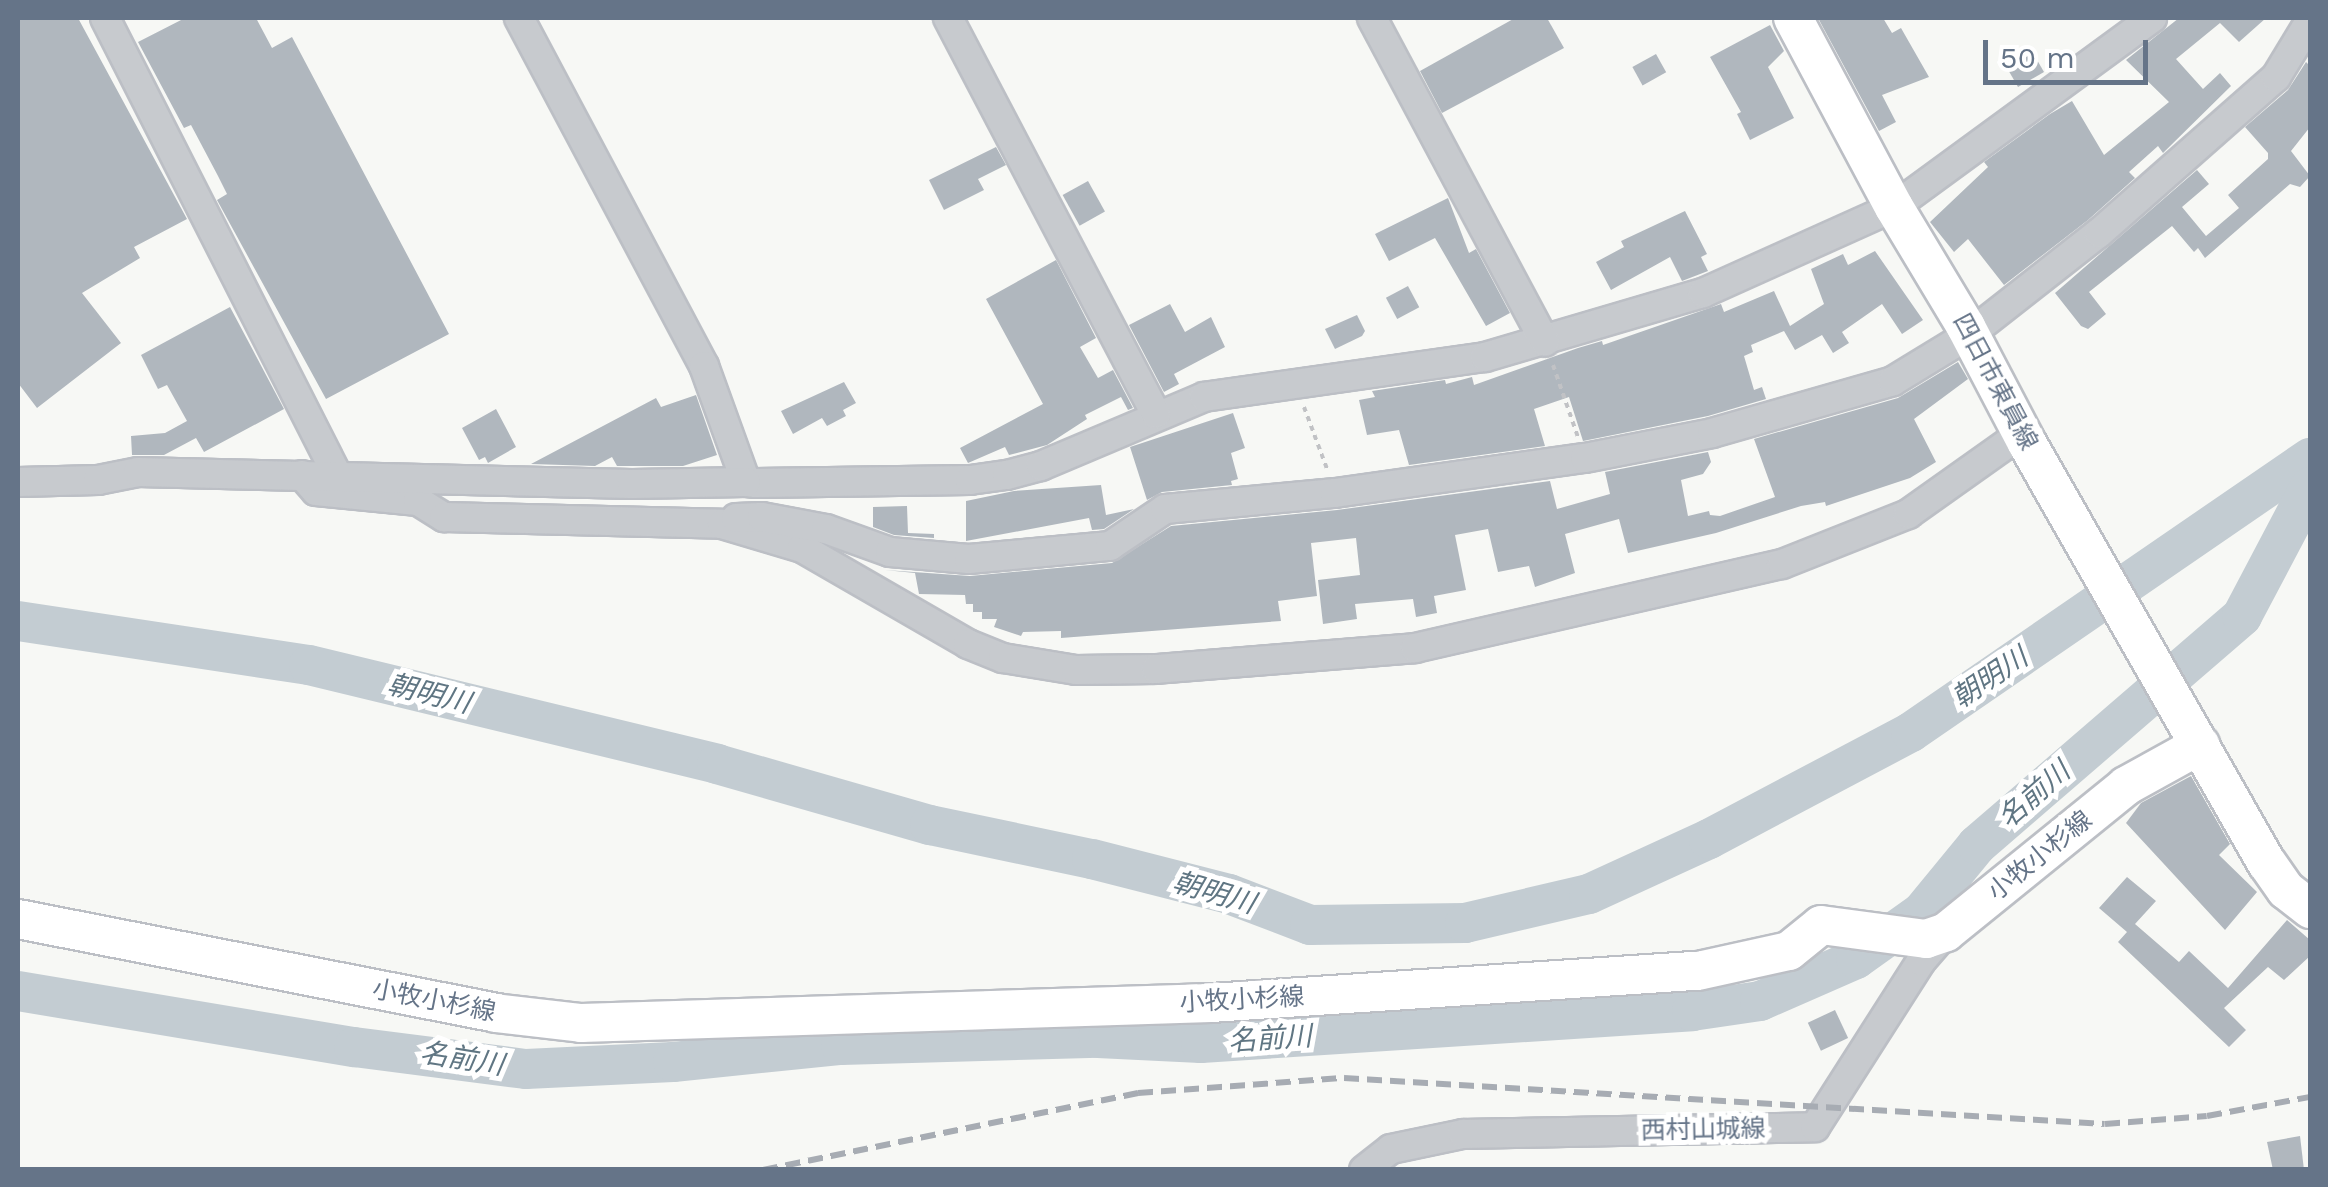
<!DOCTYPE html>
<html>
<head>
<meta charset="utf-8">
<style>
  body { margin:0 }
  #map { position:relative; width:2328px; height:1187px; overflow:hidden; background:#f7f8f5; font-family:"Work Sans","Noto Sans JP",sans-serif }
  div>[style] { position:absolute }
  .river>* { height:40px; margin:-20px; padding:0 20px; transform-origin:20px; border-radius:20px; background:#c3ccd2 }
  .building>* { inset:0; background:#b0b7be; transform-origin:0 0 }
  .path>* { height:4px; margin-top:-2px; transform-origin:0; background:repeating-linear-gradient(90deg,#c1c2c5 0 5px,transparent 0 10px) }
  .roads { filter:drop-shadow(2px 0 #bcbfc5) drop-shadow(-2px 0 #bcbfc5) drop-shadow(0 2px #bcbfc5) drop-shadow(0 -2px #bcbfc5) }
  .minor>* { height:28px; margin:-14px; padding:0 14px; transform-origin:14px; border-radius:14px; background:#c7cace }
  .secondary>* { height:38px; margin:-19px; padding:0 19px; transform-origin:19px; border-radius:19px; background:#fff }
  .rail>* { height:6px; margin-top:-3px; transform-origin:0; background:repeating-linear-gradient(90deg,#a7acb3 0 15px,transparent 0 23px) }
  span { translate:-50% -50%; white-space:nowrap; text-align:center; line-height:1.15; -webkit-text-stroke:10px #fff; paint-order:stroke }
  .street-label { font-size:25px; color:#657488 }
  .water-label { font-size:28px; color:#607683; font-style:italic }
  .frame { position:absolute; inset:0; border:20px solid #657488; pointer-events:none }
  .scale { position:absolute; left:1983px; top:40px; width:165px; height:45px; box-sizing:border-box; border:5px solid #657488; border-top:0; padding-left:12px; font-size:30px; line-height:35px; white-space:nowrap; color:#657488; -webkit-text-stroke:8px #fff; paint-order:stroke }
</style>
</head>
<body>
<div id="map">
  <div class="river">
    <div style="left:18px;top:621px;width:294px;rotate:8.6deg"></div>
    <div style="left:309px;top:665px;width:420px;rotate:13.6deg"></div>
    <div style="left:717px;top:764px;width:222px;rotate:16deg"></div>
    <div style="left:930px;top:825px;width:166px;rotate:11.9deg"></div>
    <div style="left:1092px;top:859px;width:141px;rotate:14.3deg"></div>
    <div style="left:1229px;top:894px;width:87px;rotate:20.9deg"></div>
    <div style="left:1310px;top:925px;width:155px;rotate:-0.7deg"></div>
    <div style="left:1465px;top:923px;width:127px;rotate:-13.2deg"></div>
    <div style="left:1589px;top:894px;width:132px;rotate:-24.6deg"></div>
    <div style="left:1709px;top:839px;width:229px;rotate:-27.9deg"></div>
    <div style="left:1911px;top:732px;width:484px;rotate:-34.5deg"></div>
    <div style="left:18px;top:991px;width:341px;rotate:9.5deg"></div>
    <div style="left:354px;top:1047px;width:173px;rotate:7.3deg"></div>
    <div style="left:526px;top:1069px;width:147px;rotate:-2.7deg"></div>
    <div style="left:673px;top:1062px;width:169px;rotate:-5.8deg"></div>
    <div style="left:841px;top:1045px;width:257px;rotate:-1.6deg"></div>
    <div style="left:1098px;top:1038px;width:103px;rotate:2.8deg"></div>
    <div style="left:1201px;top:1043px;width:492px;rotate:-3.7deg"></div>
    <div style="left:1692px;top:1011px;width:69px;rotate:-8.4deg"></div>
    <div style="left:1760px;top:1001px;width:105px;rotate:-23.6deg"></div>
    <div style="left:1856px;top:959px;width:81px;rotate:-35.5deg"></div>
    <div style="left:1922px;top:912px;width:87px;rotate:-50.6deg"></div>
    <div style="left:1977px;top:845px;width:350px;rotate:-40.8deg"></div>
    <div style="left:2242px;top:616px;width:146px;rotate:-62.2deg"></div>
  </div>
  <div class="building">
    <div style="clip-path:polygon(18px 18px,78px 18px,187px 219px,134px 247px,140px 258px,82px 293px,121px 343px,37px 408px,18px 383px)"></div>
    <div style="clip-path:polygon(185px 18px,256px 18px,272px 48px,292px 37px,449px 334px,326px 399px,217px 200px,227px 194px,218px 176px,191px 125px,184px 128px,138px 42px)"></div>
    <div style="clip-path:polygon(1515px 18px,1547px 18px,1564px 48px,1442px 113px,1420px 71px)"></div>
    <div style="clip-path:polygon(1818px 18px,1883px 18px,1892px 33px,1901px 28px,1929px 77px,1882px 95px,1896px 122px,1879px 131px)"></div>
    <div style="clip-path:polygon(2179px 18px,2266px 18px,2239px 42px,2220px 23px,2176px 59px,2203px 89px,2220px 73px,2231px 86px,2163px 153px,2158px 146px,2129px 172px,2135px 178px,2088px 220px,2004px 285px,1968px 239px,1954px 252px,1930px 222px,1988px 167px,1984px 162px,2050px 114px,2072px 101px,2104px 155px,2169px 102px,2126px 60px)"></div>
    <div style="clip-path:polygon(1770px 25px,1784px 51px,1768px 67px,1794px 118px,1750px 140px,1737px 114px,1741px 112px,1710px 57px)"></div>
    <div style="left:2033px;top:53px;width:22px;height:30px;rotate:60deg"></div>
    <div style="left:1656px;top:54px;width:21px;height:27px;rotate:61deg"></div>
    <div style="clip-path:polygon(2306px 62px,2310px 66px,2310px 127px,2291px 151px,2310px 176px,2300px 187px,2290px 184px,2205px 258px,2198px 248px,2194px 252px,2172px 226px,2089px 292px,2106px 314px,2088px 329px,2081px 326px,2055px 293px,2197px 170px,2209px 184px,2182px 207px,2206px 236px,2239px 208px,2228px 195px,2268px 159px,2268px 153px,2245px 127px,2288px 90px)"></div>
    <div style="clip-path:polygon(996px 147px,1006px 165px,978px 179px,984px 190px,944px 210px,929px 180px)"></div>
    <div style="left:1088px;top:181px;width:35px;height:29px;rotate:61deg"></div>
    <div style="clip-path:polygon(1448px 198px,1469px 253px,1476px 249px,1510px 313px,1486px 326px,1435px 238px,1389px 261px,1375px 234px)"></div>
    <div style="clip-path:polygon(1685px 211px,1707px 254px,1701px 257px,1708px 271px,1682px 281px,1670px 257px,1611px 290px,1596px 262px,1624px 247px,1621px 241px)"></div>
    <div style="clip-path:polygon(1875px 251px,1923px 320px,1902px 334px,1882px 304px,1842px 332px,1849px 343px,1833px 353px,1822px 335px,1795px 350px,1784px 331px,1751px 345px,1753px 352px,1744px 356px,1754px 390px,1762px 387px,1766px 399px,1708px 416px,1583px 441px,1569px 397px,1534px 409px,1545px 446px,1409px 465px,1399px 430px,1367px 435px,1359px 400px,1375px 397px,1372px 391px,1445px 380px,1446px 384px,1472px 377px,1474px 385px,1578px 348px,1602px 341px,1603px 345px,1721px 304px,1724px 312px,1774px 291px,1790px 326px,1824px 304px,1811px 269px,1843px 254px,1848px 265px)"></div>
    <div style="clip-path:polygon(1056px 260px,1096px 338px,1080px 347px,1098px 378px,1113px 370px,1133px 408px,1128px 410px,1121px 397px,1085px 415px,1087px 419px,1047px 445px,1009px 455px,1005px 447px,968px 463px,960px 448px,1043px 404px,986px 299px)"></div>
    <div style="left:1408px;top:286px;width:24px;height:25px;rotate:62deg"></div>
    <div style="clip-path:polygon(1170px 304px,1185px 332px,1211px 317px,1225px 347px,1174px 374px,1179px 384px,1164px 392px,1129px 325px)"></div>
    <div style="clip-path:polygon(230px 307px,284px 409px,204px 452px,196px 438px,164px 455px,132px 455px,131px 436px,165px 433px,187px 421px,167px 385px,158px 389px,141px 355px)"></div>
    <div style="clip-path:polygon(1357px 315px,1365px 331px,1362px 336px,1335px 349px,1325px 329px)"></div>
    <div style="clip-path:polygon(1958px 362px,1968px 379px,1914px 419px,1936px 462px,1910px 478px,1826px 506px,1825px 502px,1801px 506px,1716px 533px,1628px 553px,1619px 519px,1565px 534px,1575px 573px,1535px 587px,1529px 566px,1498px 572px,1488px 529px,1455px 535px,1466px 590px,1434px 596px,1437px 613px,1416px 617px,1413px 599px,1355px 604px,1357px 619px,1323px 624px,1318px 580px,1360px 575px,1356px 538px,1311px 543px,1317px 596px,1278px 601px,1281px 621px,1061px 638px,1061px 631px,1023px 632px,1021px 636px,994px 627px,997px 619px,982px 619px,982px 612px,973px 612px,973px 604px,966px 604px,965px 595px,919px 594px,915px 573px,885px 570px,970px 576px,1112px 563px,1171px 526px,1337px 510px,1550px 481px,1557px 509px,1610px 494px,1605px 472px,1708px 452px,1711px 462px,1703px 474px,1681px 480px,1688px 516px,1709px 511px,1710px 515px,1720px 516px,1775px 497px,1754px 439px,1898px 398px)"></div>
    <div style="clip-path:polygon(844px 382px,856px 403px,843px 410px,846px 416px,827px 426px,822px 418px,793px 434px,781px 411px)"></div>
    <div style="clip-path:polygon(696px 395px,717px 455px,683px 466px,617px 466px,612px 457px,595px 466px,531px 464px,656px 398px,661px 407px)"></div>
    <div style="clip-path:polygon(496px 409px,516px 447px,488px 463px,485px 457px,479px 460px,462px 428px)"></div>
    <div style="clip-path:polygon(1233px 413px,1245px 448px,1231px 453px,1238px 479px,1231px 481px,1232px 485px,1162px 492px,1147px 500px,1130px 447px)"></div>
    <div style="clip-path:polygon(1101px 485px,1106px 515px,1134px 509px,1104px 529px,1092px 530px,1089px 518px,966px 541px,966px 501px,1014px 491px)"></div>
    <div style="clip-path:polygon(907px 506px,908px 533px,934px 534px,934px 538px,894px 535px,873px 527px,873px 507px)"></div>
    <div style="clip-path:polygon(2191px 776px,2230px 844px,2219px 855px,2257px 892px,2225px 930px,2126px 823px,2141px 803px)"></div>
    <div style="clip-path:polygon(2127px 877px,2156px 901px,2135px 924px,2179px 962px,2189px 951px,2228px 988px,2287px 920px,2310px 940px,2310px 956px,2284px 980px,2268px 967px,2224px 1008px,2246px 1030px,2229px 1047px,2118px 942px,2127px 932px,2099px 908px)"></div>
    <div style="left:1835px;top:1010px;width:31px;height:30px;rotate:65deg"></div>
    <div style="clip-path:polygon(2300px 1136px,2304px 1170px,2273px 1170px,2267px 1142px)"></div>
  </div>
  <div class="path">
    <div style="left:1553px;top:365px;width:76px;rotate:70.9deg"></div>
    <div style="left:1304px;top:407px;width:66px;rotate:69.6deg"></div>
  </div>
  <div class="roads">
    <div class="minor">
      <div style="left:105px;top:18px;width:513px;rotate:63.08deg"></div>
      <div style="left:519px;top:18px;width:394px;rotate:62deg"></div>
      <div style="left:704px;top:366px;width:123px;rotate:70.1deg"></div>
      <div style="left:746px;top:482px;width:10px;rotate:6deg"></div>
      <div style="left:756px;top:483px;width:214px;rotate:-0.8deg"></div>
      <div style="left:970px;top:480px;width:37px;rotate:-8deg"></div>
      <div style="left:1007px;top:475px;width:35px;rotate:-15deg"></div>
      <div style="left:1041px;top:466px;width:177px;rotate:-22.9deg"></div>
      <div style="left:1204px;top:397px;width:284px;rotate:-8.1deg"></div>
      <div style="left:1485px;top:357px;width:227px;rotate:-16.4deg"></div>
      <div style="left:1703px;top:293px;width:209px;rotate:-24.2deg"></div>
      <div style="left:1894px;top:207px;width:320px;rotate:-36.2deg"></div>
      <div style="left:948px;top:18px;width:447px;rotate:62.3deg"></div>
      <div style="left:1372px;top:18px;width:367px;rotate:61.9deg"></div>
      <div style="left:302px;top:475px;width:21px;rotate:49deg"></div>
      <div style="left:316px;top:491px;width:102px;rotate:5.6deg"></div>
      <div style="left:418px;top:501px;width:31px;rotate:32deg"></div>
      <div style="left:444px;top:517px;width:278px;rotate:1.4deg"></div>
      <div style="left:722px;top:524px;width:84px;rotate:16.7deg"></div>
      <div style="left:802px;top:548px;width:192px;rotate:30deg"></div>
      <div style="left:968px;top:644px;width:38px;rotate:22deg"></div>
      <div style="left:1003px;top:658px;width:74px;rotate:9.3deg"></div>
      <div style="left:1076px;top:670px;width:80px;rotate:-0.7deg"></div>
      <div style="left:1156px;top:669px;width:260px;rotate:-4.6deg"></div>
      <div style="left:1415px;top:648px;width:376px;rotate:-12.9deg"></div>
      <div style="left:1782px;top:564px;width:136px;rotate:-21.6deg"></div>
      <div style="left:1908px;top:514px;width:140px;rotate:-35.4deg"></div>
      <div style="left:18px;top:482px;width:80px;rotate:-1.4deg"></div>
      <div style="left:98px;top:480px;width:41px;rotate:-11.3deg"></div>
      <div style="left:138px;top:472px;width:494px;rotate:1.4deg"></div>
      <div style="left:632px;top:484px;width:114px;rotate:-1deg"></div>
      <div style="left:736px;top:518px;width:26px;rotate:-2deg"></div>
      <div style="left:762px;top:517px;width:65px;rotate:10.6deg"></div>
      <div style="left:826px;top:529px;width:68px;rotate:19.8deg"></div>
      <div style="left:890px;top:552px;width:79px;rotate:5.1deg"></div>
      <div style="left:969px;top:559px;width:142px;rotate:-5.3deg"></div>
      <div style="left:1110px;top:546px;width:66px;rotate:-33.9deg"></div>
      <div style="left:1165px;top:509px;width:171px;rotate:-5.4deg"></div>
      <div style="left:1335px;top:493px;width:252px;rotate:-8deg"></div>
      <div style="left:1585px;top:458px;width:129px;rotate:-11.1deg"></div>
      <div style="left:1712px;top:433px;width:188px;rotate:-16deg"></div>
      <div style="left:1893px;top:381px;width:90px;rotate:-31.4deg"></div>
      <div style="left:1970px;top:334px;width:164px;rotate:-38.1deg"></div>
      <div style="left:2099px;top:233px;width:236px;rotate:-41.4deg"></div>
      <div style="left:2276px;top:77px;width:66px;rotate:-58.7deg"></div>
      <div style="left:1364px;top:1170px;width:34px;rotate:-38deg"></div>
      <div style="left:1391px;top:1149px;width:74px;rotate:-11.8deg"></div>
      <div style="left:1463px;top:1134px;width:352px;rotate:-1.1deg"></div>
      <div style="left:1815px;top:1127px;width:197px;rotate:-57.4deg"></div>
      <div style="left:1921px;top:961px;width:38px;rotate:-49deg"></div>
    </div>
    <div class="secondary">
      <div style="left:1793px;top:18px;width:214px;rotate:61.9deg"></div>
      <div style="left:1894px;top:207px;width:140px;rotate:59deg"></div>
      <div style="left:1966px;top:327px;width:131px;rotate:62.3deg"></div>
      <div style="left:2027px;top:443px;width:484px;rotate:60.3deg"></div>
      <div style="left:2267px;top:863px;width:33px;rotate:55deg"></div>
      <div style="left:2286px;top:890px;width:31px;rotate:38deg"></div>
      <div style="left:18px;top:919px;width:486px;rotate:11.1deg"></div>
      <div style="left:495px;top:1013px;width:87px;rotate:6.6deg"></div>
      <div style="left:581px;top:1023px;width:630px;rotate:-1.82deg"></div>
      <div style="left:1211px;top:1003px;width:488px;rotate:-3.8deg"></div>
      <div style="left:1698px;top:971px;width:93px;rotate:-12.4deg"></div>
      <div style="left:1789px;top:951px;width:41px;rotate:-39.1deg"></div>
      <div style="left:1821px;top:925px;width:106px;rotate:7.6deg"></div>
      <div style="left:1926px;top:939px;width:21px;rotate:-19deg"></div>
      <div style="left:1946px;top:932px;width:232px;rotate:-39deg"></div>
      <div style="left:2126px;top:786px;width:85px;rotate:-29deg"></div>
    </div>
  </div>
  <div class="rail">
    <div style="left:763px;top:1170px;width:383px;rotate:-11.6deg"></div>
    <div style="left:1138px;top:1093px;width:207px;rotate:-4.2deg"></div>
    <div style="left:1344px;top:1078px;width:762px;rotate:3.46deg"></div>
    <div style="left:2105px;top:1124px;width:102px;rotate:-4.5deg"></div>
    <div style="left:2207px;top:1116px;width:105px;rotate:-10.5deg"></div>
  </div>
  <div class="street-label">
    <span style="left:1995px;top:382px;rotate:62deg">四日市東員線</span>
    <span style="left:2040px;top:856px;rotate:-39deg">小牧小杉線</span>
    <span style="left:1242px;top:1000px;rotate:-3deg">小牧小杉線</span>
    <span style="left:434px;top:1001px;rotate:11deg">小牧小杉線</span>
    <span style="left:1703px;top:1130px;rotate:-1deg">西村山城線</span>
  </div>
  <div class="water-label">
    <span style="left:1990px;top:678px;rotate:-34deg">朝明川</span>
    <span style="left:429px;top:694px;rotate:14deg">朝明川</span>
    <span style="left:2034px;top:795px;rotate:-41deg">名前川</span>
    <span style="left:1214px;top:893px;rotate:16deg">朝明川</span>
    <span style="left:1270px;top:1039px;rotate:-4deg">名前川</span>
    <span style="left:462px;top:1059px;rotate:9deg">名前川</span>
  </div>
  <div class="frame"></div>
  <div class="scale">50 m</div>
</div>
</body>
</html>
